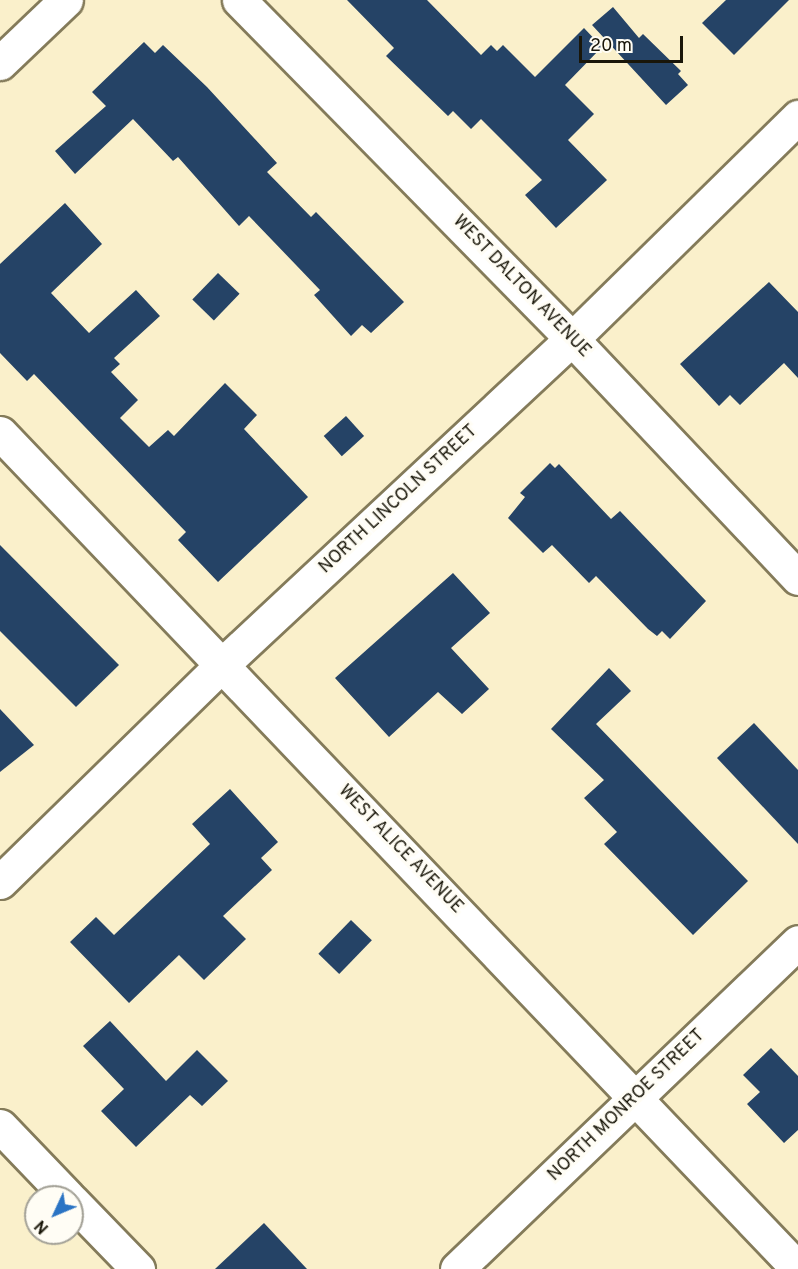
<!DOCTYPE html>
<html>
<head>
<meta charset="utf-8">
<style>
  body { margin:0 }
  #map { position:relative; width:798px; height:1269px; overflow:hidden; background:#faf0cb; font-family:Overpass,sans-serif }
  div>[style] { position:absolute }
  .building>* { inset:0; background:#254366; transform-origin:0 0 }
  .roads { filter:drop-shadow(2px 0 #847b5a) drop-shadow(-2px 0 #847b5a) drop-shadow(0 2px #847b5a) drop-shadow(0 -2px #847b5a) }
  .street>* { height:33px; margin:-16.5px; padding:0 16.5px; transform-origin:16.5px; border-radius:16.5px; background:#fff }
  .secondary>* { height:33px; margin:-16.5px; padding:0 16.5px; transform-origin:16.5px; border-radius:16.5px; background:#fff }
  span { translate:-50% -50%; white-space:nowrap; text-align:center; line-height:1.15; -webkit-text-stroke:6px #fffdf5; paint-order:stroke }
  .street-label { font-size:18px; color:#191609 }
  .north { position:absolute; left:24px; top:1185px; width:60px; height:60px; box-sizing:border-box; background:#fffdf5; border:2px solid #a3a197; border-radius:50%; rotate:226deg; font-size:16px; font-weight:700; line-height:24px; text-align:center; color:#191609 }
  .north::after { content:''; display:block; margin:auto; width:21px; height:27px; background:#2b74c4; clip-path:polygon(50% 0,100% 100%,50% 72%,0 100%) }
  .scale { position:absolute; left:579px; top:36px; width:104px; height:27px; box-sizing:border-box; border:3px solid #191609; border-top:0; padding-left:8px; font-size:18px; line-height:21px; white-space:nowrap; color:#191609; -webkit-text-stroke:4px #fffdf5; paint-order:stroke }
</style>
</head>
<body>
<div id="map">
  <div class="building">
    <div style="clip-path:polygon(347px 0,427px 0,481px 55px,491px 45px,497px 51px,503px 45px,535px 77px,584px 28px,602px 47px,565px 85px,594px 114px,568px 140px,607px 180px,556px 228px,525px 195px,542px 180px,481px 119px,471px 129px,453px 111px,448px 116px,386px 56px,394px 48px)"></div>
    <div style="clip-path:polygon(726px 0,789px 0,734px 55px,702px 23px)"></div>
    <div style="clip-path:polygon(613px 7px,639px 38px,643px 34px,681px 71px,678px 74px,688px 85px,666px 105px,592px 25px)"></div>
    <div style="clip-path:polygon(144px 42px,155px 53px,163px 45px,207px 87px,277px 163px,267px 172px,311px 217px,316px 212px,404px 302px,371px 333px,362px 325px,351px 336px,314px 295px,320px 290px,249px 216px,239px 226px,178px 157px,173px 161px,133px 119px,75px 174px,55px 151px,106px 106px,92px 92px)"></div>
    <div style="clip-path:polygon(65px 203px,102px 244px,51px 293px,89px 333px,136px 290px,160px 316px,114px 358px,120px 364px,111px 372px,138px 400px,120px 418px,149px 447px,168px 430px,174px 436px,225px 383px,257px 415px,244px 429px,308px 497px,218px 582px,178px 540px,186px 532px,34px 374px,27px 381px,0 353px,0 264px)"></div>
    <div style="left:218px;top:273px;width:30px;height:37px;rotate:44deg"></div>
    <div style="clip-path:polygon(769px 282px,798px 312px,798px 378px,784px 363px,740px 405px,730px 395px,719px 406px,680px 364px)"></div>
    <div style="left:346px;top:416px;width:27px;height:30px;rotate:48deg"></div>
    <div style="clip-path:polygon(550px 463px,555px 468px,559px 464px,611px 519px,620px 511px,706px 601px,670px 639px,662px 631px,657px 636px,648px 629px,596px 576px,589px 583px,552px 545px,543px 553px,508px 518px,525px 497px,520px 493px)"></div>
    <div style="clip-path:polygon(0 545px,119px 665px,76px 707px,0 631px)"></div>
    <div style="clip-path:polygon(453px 573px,490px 613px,451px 648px,489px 689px,462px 714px,438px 692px,389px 737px,335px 678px)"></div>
    <div style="clip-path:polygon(609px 668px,631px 691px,596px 724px,748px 881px,693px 935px,604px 844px,617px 832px,584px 798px,604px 780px,551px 729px)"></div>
    <div style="clip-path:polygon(0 709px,34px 745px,0 772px)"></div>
    <div style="clip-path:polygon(754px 723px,798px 770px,798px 844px,717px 758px)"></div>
    <div style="clip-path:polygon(230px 789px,278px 842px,261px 858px,272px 870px,223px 916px,246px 939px,204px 980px,179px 955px,129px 1003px,70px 942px,96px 917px,114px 935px,210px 844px,192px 824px)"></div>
    <div style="left:351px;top:920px;width:29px;height:47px;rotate:44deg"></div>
    <div style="clip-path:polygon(110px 1021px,166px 1081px,197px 1050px,228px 1081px,202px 1106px,190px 1095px,136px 1147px,101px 1111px,124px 1089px,83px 1046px)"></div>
    <div style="clip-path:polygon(771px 1048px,798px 1076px,798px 1130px,784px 1143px,747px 1104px,760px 1092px,743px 1075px)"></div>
    <div style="clip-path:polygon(264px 1223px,307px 1269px,215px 1269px)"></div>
  </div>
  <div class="roads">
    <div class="street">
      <div style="left:239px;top:0;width:475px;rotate:45.5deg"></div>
      <div style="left:572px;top:339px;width:329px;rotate:46.6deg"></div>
      <div style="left:0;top:433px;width:1156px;rotate:46.33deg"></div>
      <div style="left:0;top:882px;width:312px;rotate:-44.4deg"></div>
      <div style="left:223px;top:664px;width:477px;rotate:-43deg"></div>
      <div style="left:572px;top:339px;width:317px;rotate:-44.5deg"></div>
      <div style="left:0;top:1126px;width:98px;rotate:46.2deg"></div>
      <div style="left:72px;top:1201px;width:95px;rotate:45.9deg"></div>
    </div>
    <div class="secondary">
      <div style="left:0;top:63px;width:91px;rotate:-43.7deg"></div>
      <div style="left:457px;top:1269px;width:472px;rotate:-43.8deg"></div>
    </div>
  </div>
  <div class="street-label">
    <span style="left:521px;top:287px;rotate:46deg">WEST DALTON AVENUE</span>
    <span style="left:399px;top:500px;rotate:-43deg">NORTH LINCOLN STREET</span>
    <span style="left:400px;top:850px;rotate:46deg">WEST ALICE AVENUE</span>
    <span style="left:627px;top:1106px;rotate:-44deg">NORTH MONROE STREET</span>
  </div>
  <div class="north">N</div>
  <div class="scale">20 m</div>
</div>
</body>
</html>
